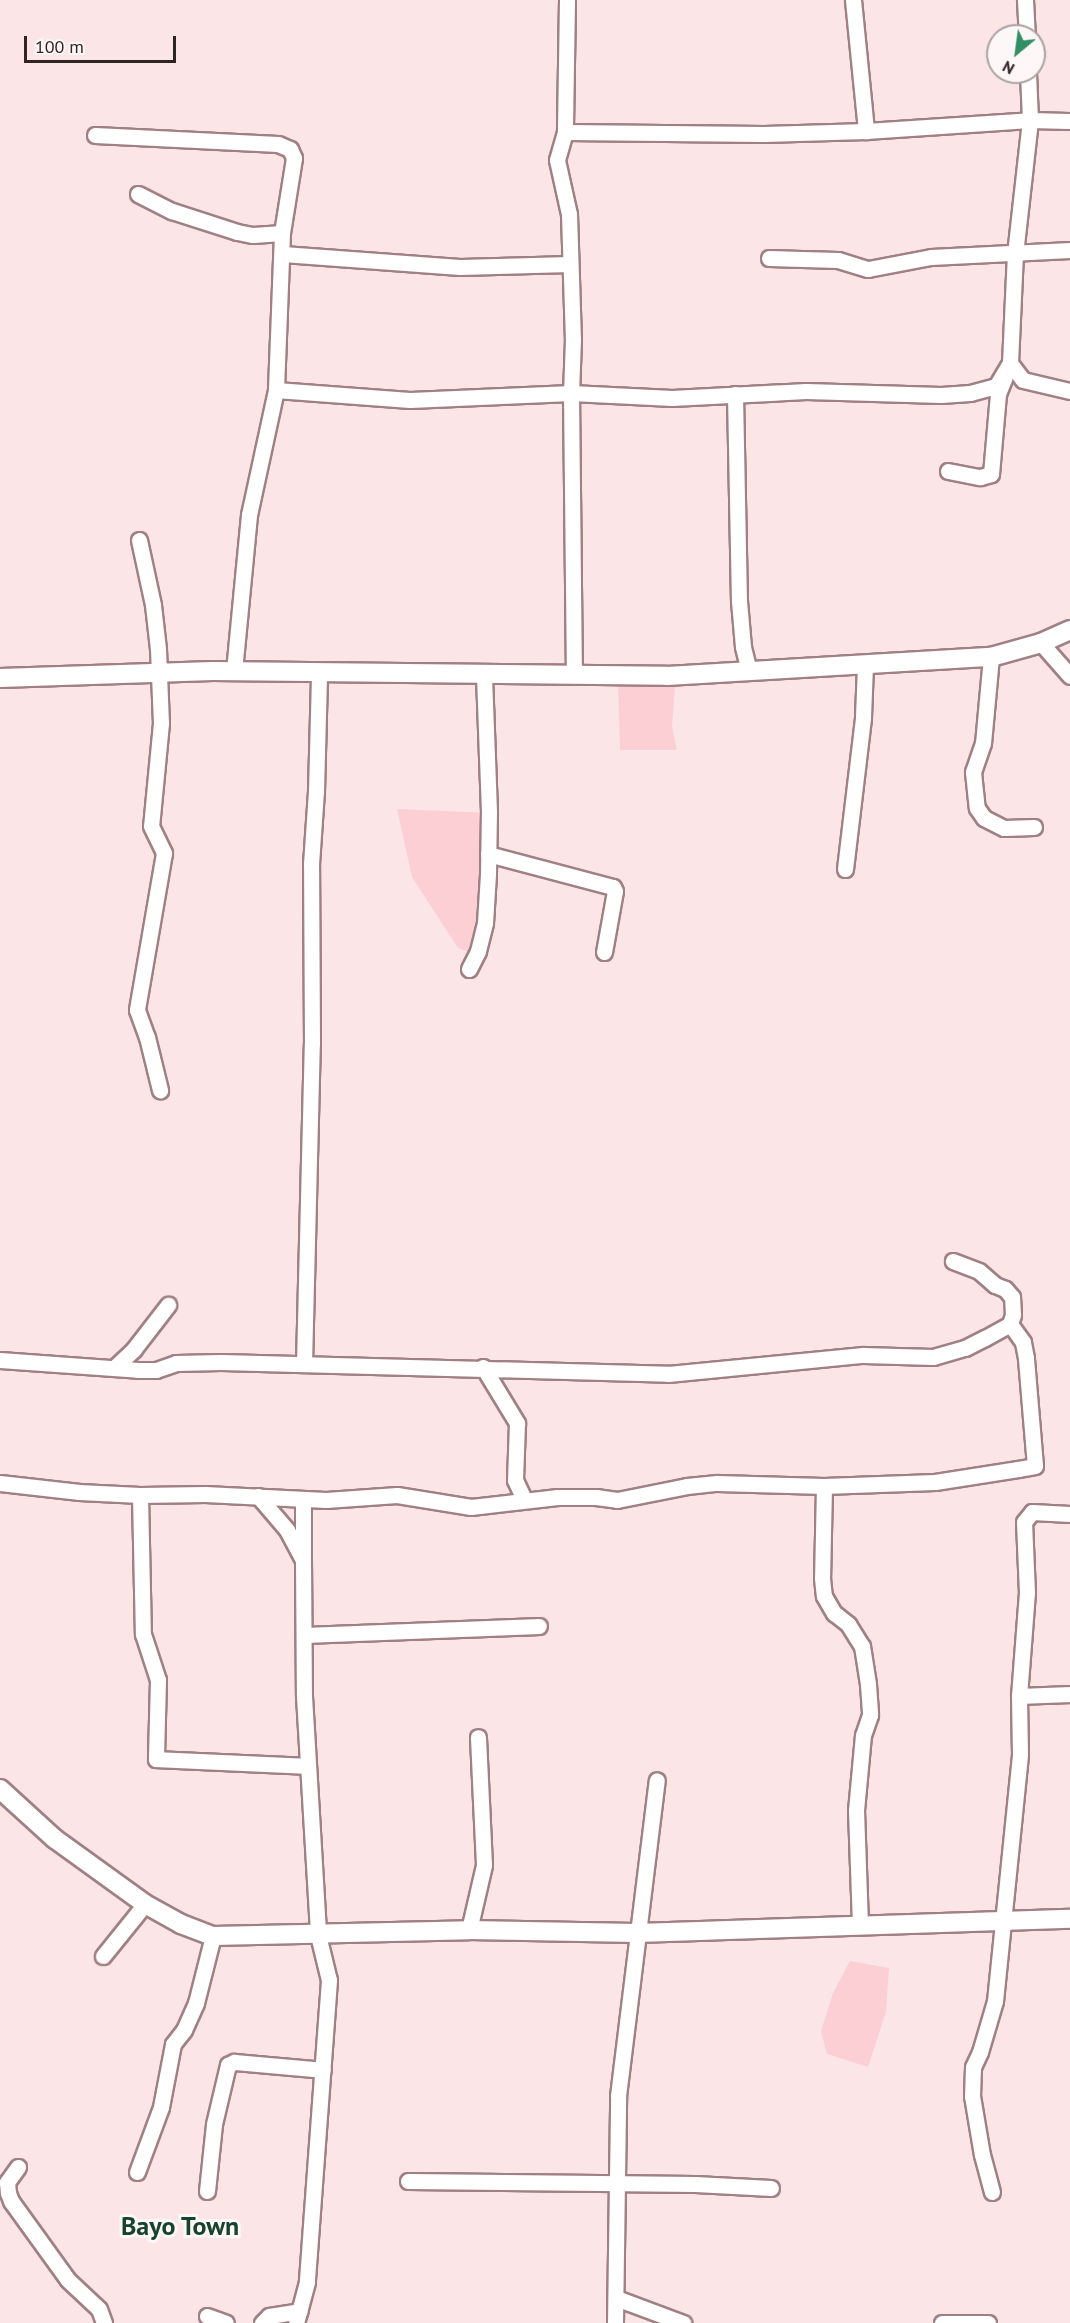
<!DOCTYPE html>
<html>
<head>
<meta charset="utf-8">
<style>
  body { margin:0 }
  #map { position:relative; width:1070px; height:2323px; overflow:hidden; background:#fbe5e7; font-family:"PT Sans",sans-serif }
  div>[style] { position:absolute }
  .green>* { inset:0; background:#fccfd4 }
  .roads { filter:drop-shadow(2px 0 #a08084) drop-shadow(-2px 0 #a08084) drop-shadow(0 2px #a08084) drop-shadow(0 -2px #a08084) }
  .minor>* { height:15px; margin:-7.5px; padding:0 7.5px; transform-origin:7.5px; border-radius:7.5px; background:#fff }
  .major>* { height:18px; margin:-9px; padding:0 9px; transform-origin:9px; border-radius:9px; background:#fff }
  span { translate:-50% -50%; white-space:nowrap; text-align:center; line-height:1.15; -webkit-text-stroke:6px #fef7f7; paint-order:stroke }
  .district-label { font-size:26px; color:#16422e; font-weight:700 }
  .north { position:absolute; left:986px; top:24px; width:60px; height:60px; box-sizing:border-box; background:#fef7f7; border:2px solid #aca2a3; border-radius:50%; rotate:209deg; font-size:16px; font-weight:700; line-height:24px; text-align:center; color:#302324 }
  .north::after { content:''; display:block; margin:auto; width:21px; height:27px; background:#318e65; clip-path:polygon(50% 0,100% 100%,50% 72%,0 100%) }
  .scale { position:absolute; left:24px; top:36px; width:152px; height:27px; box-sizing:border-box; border:3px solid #302324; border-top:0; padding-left:8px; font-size:18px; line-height:21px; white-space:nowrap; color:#302324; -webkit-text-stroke:4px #fef7f7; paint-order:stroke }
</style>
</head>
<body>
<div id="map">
  <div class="green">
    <div style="clip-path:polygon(618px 685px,675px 686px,672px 727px,677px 750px,620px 750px)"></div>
    <div style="clip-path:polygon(397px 809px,490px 813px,487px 947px,482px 957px,458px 948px,412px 877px)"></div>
    <div style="clip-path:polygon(850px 1961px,889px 1968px,886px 2012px,868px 2067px,827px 2054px,821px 2031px,833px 1993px)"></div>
  </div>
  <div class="roads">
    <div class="minor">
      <div style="left:567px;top:0;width:132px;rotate:90.9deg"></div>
      <div style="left:565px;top:132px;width:29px;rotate:106deg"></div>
      <div style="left:557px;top:160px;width:55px;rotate:77.5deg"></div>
      <div style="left:569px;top:214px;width:125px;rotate:88.2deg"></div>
      <div style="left:573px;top:339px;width:54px;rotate:92.1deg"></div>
      <div style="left:571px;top:393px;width:281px;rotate:89.4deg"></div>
      <div style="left:853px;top:0;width:132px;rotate:84.3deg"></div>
      <div style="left:1025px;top:0;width:36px;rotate:87deg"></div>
      <div style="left:565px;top:132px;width:199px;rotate:0.6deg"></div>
      <div style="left:764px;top:134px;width:102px;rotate:-1.7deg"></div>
      <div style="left:866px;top:131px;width:164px;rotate:-3.8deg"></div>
      <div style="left:1030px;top:120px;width:40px;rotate:1.4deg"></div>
      <div style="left:95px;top:135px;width:183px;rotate:2.8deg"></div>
      <div style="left:278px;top:144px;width:13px;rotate:23deg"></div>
      <div style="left:290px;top:149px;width:10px;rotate:66deg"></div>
      <div style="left:294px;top:158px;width:76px;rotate:99.1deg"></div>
      <div style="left:282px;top:233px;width:157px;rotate:92.2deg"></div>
      <div style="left:276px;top:390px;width:128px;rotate:102.2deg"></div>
      <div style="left:249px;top:515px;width:157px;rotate:95.5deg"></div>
      <div style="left:138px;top:194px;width:38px;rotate:27deg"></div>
      <div style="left:172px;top:211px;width:68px;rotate:17.9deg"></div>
      <div style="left:237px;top:232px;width:16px;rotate:11deg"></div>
      <div style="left:253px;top:235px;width:29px;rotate:-4deg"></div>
      <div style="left:283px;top:254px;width:177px;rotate:4.2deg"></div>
      <div style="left:460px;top:267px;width:110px;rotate:-1.6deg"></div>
      <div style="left:769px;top:258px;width:69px;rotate:1.7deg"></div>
      <div style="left:838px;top:260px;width:31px;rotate:17deg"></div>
      <div style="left:868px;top:269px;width:64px;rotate:-10.8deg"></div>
      <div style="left:931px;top:257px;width:139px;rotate:-2.9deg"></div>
      <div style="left:1010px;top:363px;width:21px;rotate:53deg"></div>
      <div style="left:1023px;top:380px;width:48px;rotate:13.2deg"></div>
      <div style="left:276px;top:390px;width:134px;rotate:4.3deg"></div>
      <div style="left:410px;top:400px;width:161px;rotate:-2.5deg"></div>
      <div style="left:571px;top:393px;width:101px;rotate:2.8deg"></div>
      <div style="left:672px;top:398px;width:134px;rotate:-3deg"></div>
      <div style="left:806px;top:391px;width:135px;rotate:1.7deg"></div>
      <div style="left:941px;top:395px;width:29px;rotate:-4deg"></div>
      <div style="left:970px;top:393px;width:27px;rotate:-15deg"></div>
      <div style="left:996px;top:386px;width:27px;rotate:-59deg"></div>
      <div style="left:1010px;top:363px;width:109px;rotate:-87.4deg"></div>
      <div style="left:1015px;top:254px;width:135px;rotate:-83.6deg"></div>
      <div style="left:1030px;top:120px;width:48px;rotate:-92.4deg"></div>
      <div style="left:735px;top:394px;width:207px;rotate:88.9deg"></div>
      <div style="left:739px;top:601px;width:46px;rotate:85deg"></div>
      <div style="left:743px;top:647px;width:25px;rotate:76deg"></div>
      <div style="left:948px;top:471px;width:33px;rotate:11deg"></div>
      <div style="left:980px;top:477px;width:11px;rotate:-15deg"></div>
      <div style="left:991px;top:474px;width:80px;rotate:-85deg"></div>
      <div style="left:998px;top:394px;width:18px;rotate:-68deg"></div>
      <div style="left:139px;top:540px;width:66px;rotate:77.8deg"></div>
      <div style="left:153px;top:605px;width:44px;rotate:83.5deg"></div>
      <div style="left:158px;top:649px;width:74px;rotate:87.7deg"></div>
      <div style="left:161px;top:723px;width:103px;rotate:95.5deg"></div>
      <div style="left:151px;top:826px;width:30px;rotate:64deg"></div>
      <div style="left:164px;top:853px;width:159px;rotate:99.8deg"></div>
      <div style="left:137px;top:1010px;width:29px;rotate:70deg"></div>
      <div style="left:147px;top:1037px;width:55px;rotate:76.2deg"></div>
      <div style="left:1041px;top:643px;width:44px;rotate:48.7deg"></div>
      <div style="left:991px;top:657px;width:86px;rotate:95.3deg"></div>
      <div style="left:983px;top:743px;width:31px;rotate:109deg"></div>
      <div style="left:973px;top:772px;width:36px;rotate:84deg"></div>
      <div style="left:977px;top:808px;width:12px;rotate:55deg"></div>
      <div style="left:984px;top:818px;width:22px;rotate:27deg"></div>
      <div style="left:1004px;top:828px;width:30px;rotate:-2deg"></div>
      <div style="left:488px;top:854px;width:129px;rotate:14.8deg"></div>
      <div style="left:613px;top:887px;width:4px;rotate:63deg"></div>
      <div style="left:615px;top:891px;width:62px;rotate:100.2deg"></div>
      <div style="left:845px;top:869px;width:153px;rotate:-83.2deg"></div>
      <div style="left:863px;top:717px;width:53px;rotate:-87.8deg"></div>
      <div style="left:469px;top:969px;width:20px;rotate:-63deg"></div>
      <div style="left:478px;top:951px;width:29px;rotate:-76deg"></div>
      <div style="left:485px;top:923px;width:49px;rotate:-86.5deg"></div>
      <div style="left:488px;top:874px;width:62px;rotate:-89.1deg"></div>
      <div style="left:489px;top:812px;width:136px;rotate:-92.1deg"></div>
      <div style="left:0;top:1360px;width:138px;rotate:4.1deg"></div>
      <div style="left:138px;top:1370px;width:18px"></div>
      <div style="left:156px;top:1370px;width:21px;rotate:-19deg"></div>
      <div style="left:176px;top:1363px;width:45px;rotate:-1.3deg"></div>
      <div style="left:221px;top:1362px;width:447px;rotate:1.5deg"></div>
      <div style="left:668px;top:1374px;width:196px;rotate:-5.6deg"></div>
      <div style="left:863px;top:1355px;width:70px;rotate:1.6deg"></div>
      <div style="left:933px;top:1357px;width:33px;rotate:-16deg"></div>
      <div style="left:965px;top:1348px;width:22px;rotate:-27deg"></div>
      <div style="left:985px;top:1338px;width:29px;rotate:-29deg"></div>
      <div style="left:1010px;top:1324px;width:9px;rotate:-72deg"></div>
      <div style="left:1013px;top:1315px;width:18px;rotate:-93deg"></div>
      <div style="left:1012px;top:1297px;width:11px;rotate:-131deg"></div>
      <div style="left:1005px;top:1289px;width:11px;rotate:-158deg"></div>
      <div style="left:995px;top:1285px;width:21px;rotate:-139deg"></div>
      <div style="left:979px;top:1271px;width:28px;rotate:-159deg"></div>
      <div style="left:304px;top:1364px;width:320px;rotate:-88.6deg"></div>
      <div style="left:312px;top:1044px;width:180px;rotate:-90.3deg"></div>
      <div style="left:311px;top:864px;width:73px;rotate:-86.1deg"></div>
      <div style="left:316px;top:791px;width:117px;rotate:-88.5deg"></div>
      <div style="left:115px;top:1367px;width:26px;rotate:-43deg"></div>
      <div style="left:134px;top:1349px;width:56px;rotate:-52.3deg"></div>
      <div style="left:483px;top:1367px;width:66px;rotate:58.7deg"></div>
      <div style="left:517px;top:1423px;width:57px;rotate:92deg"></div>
      <div style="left:515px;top:1480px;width:21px;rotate:65deg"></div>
      <div style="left:0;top:1483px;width:80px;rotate:6.5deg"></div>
      <div style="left:79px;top:1492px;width:61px;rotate:2.8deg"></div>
      <div style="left:140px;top:1495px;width:65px;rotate:-0.9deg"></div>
      <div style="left:205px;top:1494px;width:121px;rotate:2.8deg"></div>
      <div style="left:326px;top:1500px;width:71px;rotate:-4deg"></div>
      <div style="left:397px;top:1495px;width:75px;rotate:9.2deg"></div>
      <div style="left:471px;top:1507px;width:87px;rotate:-6.6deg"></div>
      <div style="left:557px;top:1497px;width:39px"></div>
      <div style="left:596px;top:1497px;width:21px;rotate:8deg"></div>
      <div style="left:617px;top:1500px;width:71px;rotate:-11.3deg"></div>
      <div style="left:687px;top:1486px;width:30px;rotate:-6deg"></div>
      <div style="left:717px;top:1483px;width:107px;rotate:1.6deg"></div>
      <div style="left:824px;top:1486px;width:111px;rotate:-2.1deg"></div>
      <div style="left:935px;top:1482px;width:84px;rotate:-8.9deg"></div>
      <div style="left:1018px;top:1469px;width:17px;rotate:-10deg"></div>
      <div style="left:1035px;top:1466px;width:108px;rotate:-94.8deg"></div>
      <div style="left:1026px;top:1358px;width:16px;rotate:-101deg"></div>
      <div style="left:1023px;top:1342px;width:22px;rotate:-126deg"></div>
      <div style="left:824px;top:1486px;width:92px;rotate:91.2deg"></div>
      <div style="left:822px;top:1578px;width:18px;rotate:84deg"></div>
      <div style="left:824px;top:1596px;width:20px;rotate:60deg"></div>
      <div style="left:834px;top:1613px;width:18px;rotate:38deg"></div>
      <div style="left:848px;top:1624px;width:26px;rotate:58deg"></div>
      <div style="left:862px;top:1646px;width:38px;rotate:81deg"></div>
      <div style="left:868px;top:1684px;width:31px;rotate:86deg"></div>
      <div style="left:870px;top:1715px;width:21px;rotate:109deg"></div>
      <div style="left:863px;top:1735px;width:75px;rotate:95.3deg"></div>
      <div style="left:856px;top:1810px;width:114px;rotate:88deg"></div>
      <div style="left:140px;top:1495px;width:139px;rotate:88.8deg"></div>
      <div style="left:143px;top:1634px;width:48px;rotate:71.9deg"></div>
      <div style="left:158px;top:1680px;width:79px;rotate:91.5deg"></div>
      <div style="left:156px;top:1759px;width:152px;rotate:2.6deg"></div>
      <div style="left:258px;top:1496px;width:45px;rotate:49.5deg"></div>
      <div style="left:287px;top:1530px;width:34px;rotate:62deg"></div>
      <div style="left:303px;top:1560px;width:136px;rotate:89.6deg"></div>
      <div style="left:304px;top:1696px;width:239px;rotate:86.6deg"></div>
      <div style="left:318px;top:1935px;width:46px;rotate:76.3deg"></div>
      <div style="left:329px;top:1980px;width:303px;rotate:94.2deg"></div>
      <div style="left:307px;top:2282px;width:42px;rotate:105deg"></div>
      <div style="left:303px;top:1500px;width:57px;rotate:90deg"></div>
      <div style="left:305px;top:1635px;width:234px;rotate:-2.2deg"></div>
      <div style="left:1019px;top:1696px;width:103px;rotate:-85.6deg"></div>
      <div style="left:1027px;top:1593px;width:71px;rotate:-92.4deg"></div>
      <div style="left:1024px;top:1522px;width:13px;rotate:-51deg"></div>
      <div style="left:1032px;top:1512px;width:38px;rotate:3deg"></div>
      <div style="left:469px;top:1930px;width:67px;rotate:-77deg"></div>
      <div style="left:484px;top:1865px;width:128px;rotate:-92.7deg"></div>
      <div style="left:103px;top:1956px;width:67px;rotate:-51.1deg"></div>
      <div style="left:18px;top:2167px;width:19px;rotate:126deg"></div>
      <div style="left:7px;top:2182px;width:11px;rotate:85deg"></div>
      <div style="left:8px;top:2193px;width:9px;rotate:69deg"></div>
      <div style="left:11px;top:2201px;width:97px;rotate:54.2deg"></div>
      <div style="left:68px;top:2280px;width:42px;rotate:43.1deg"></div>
      <div style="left:99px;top:2309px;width:15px;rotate:70deg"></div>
      <div style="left:137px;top:2172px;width:69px;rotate:-69.7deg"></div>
      <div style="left:161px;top:2107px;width:64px;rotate:-79.2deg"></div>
      <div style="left:173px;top:2044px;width:18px;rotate:-52deg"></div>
      <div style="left:184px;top:2030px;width:30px;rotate:-66deg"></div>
      <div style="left:196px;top:2003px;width:69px;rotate:-75.8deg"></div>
      <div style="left:408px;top:2181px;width:287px;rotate:0.6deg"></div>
      <div style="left:695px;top:2184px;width:76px;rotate:3deg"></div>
      <div style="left:207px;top:2191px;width:67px;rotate:-84deg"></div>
      <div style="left:214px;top:2124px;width:61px;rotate:-76.7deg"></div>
      <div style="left:228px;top:2065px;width:7px;rotate:-27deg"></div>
      <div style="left:234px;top:2062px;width:89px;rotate:5.1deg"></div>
      <div style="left:992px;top:2192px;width:38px;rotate:-105deg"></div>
      <div style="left:982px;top:2155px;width:60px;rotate:-99.6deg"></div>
      <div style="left:972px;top:2096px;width:29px;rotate:-88deg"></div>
      <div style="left:973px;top:2067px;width:17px;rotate:-65deg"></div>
      <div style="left:980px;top:2052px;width:53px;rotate:-73.6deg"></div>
      <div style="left:995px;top:2001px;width:248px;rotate:-84.2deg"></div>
      <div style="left:1020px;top:1754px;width:58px;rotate:-91deg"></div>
      <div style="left:1019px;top:1696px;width:51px;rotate:-2.2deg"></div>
      <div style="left:616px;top:2298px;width:72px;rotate:20.5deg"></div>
      <div style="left:207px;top:2316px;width:20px;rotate:20deg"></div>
      <div style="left:262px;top:2323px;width:10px;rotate:-45deg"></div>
      <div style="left:269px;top:2316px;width:31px;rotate:-9deg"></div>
      <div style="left:615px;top:2323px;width:227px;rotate:-89.2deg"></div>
      <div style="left:618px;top:2096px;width:318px;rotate:-83deg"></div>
      <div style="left:942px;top:2323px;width:46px"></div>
    </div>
    <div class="major">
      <div style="left:0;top:678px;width:213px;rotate:-1.9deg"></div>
      <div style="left:213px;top:671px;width:454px;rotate:0.6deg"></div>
      <div style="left:667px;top:676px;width:325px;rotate:-3.4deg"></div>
      <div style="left:991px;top:657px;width:52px;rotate:-15.6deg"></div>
      <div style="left:1041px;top:643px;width:32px;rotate:-24deg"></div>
      <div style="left:0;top:1789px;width:74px;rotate:42.3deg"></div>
      <div style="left:55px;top:1839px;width:111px;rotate:35.8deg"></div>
      <div style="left:145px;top:1904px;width:41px;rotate:29.1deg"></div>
      <div style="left:181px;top:1924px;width:34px;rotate:21deg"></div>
      <div style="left:213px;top:1936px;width:256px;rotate:-1.3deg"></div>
      <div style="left:469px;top:1930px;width:168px;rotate:1deg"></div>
      <div style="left:637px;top:1933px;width:433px;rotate:-1.9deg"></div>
    </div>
  </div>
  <div class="district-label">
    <span style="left:180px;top:2226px">Bayo Town</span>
  </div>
  <div class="north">N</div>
  <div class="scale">100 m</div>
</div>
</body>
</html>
